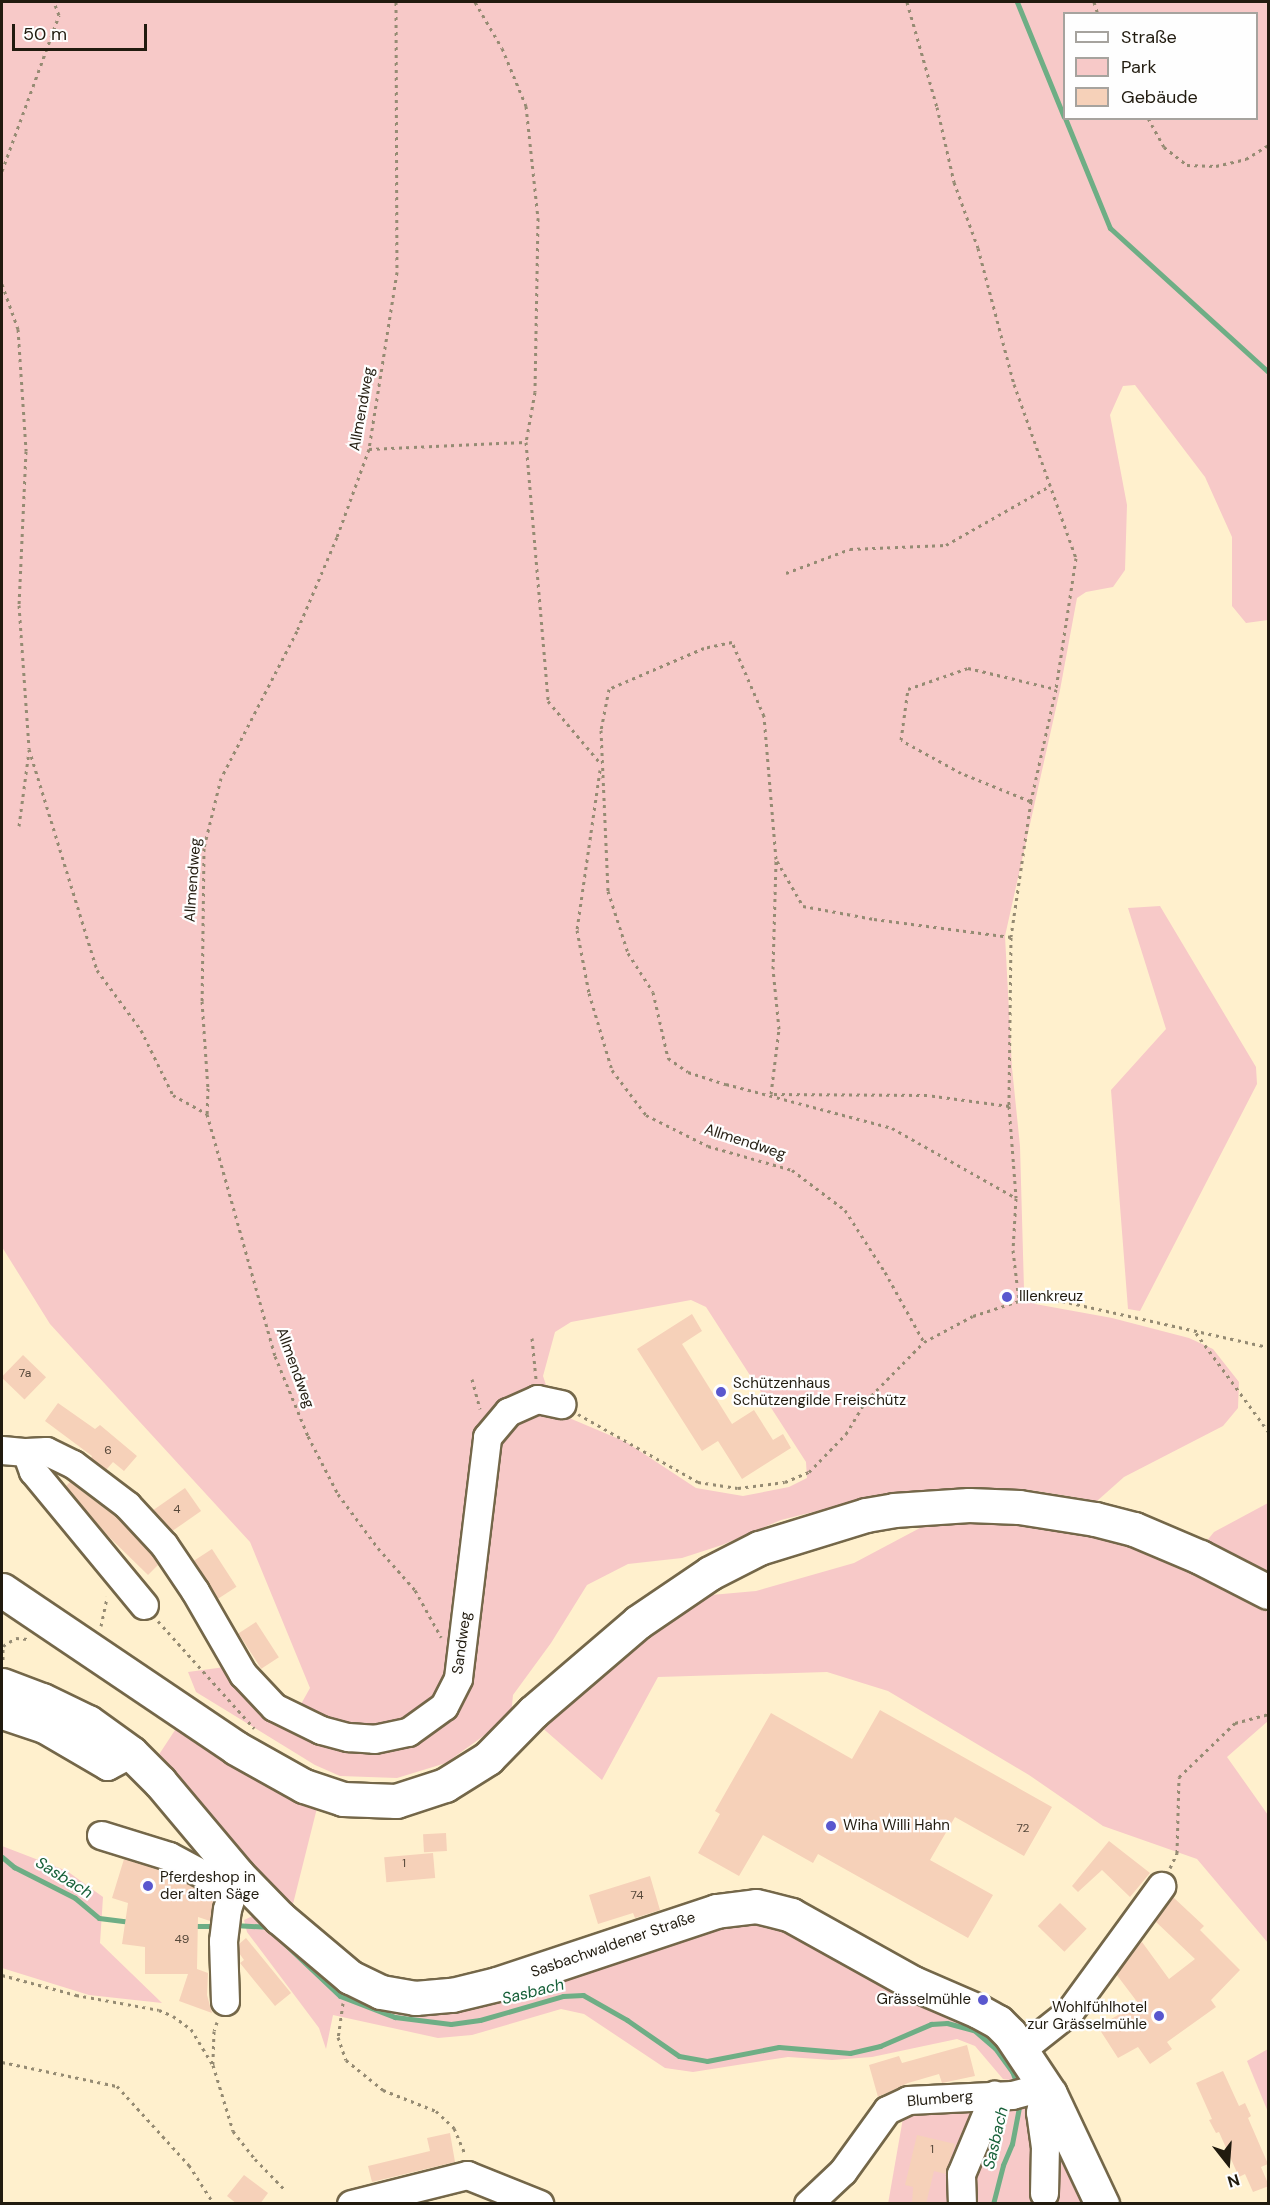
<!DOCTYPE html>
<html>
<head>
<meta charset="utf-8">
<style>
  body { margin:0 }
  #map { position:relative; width:1270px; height:2205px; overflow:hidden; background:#fff0cd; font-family:"DM Sans",sans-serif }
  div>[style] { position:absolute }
  .green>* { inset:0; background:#f7c9c8 }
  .stream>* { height:5px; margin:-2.5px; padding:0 2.5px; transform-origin:2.5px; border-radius:2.5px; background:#6eae85 }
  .building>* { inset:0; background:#f6d1b9; transform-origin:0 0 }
  .path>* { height:3px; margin-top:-1.5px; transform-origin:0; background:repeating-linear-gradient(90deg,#958b73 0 3px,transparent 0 7.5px) }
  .roads { filter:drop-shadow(2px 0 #746749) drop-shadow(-2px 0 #746749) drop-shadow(0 2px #746749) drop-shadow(0 -2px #746749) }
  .minor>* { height:27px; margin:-13.5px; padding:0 13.5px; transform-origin:13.5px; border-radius:13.5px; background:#fff }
  .major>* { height:33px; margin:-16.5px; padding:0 16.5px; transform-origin:16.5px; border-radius:16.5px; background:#fff }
  .dots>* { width:16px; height:16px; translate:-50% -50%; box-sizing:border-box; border:3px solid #fefefe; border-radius:50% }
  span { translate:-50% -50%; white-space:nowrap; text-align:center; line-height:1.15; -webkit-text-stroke:4.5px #fefefe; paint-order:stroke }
  .number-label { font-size:12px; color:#56483a }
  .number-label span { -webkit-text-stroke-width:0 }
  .street-label { font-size:15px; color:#211b0f }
  .poi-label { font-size:15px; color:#211b0f }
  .left { translate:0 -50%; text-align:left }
  .right { translate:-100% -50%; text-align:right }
  .water-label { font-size:16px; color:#176039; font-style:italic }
  .frame { position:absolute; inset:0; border:3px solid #211b0f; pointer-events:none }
  .legend { position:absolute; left:1063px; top:12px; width:195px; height:108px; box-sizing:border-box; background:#fefefe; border:2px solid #a6a39e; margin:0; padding:8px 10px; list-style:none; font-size:18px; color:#211b0f }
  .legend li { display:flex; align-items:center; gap:12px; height:30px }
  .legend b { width:30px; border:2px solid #a6a39e }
  .north { position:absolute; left:1198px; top:2133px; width:60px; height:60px; -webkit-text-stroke:4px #fefefe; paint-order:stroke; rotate:163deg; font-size:16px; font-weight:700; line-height:24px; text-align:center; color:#211b0f }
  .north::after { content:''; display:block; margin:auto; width:21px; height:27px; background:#211b0f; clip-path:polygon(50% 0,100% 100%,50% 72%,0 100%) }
  .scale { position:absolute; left:12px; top:24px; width:135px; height:27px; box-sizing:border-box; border:3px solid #211b0f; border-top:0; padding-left:8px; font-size:18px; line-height:21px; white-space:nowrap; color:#211b0f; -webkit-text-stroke:4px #fefefe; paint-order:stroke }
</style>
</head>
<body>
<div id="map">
  <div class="green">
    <div style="clip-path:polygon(evenodd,2px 2px,1268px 2px,1268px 620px,1246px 623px,1232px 606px,1232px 537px,1205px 477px,1135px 385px,1123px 386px,1110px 415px,1127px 505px,1125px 570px,1113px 587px,1086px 592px,1077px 598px,1060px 690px,1005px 936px,1012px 1068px,1020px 1146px,1024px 1289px,1035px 1304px,1112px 1318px,1189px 1338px,1213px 1349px,1239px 1382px,1238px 1408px,1223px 1426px,1124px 1477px,1097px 1501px,1030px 1490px,952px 1489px,865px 1499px,781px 1520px,722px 1545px,682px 1558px,628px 1564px,587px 1585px,551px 1643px,513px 1695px,511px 1716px,446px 1763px,397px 1778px,340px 1776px,315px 1765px,196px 1692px,188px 1672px,225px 1667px,291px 1722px,310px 1688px,250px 1542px,50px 1324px,2px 1247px,2px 2px,1064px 14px,1256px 14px,1256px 118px,1064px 118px,1064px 14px,2px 2px,691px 1300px,706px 1307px,806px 1462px,807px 1478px,789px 1487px,743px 1496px,696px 1488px,626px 1442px,555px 1412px,543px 1376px,555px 1332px,571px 1322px,691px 1300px)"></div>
    <div style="clip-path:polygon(1160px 906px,1256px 1067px,1257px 1084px,1140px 1311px,1128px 1309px,1111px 1090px,1166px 1029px,1128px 908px)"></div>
    <div style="clip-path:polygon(1268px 1503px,1268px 1576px,1205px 1543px,1214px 1532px)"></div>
    <div style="clip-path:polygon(1006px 1518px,1137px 1544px,1189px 1562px,1268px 1612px,1268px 1721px,1227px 1757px,1268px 1815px,1268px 1943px,1197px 1859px,1103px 1826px,1029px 1775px,888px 1691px,827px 1672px,658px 1677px,602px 1780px,539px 1725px,650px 1627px,700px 1596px,756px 1591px,854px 1563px,935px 1520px)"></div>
    <div style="clip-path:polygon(179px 1724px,318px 1804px,291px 1912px,158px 1756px)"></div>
    <div style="clip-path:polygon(2px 1846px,67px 1871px,103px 1897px,100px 1943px,162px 2003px,89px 1995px,2px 1968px)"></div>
    <div style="clip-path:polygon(257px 1914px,417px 2007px,718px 1917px,787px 1922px,987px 2026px,1023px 2082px,1003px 2079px,975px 2046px,957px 2039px,872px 2057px,832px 2060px,788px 2057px,693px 2072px,665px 2068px,584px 2014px,561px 2009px,472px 2035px,438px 2038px,333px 2015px,326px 2049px,319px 2028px,247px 1932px,244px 1920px)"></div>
    <div style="clip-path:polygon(1268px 2049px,1268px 2112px,1247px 2061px)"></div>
    <div style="clip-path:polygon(1041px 2098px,1093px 2204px,888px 2204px,903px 2118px,944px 2108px)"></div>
  </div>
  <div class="stream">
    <div style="left:1017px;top:2px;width:124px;rotate:67.8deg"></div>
    <div style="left:1065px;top:118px;width:119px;rotate:67.8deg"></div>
    <div style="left:1110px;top:228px;width:214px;rotate:42.3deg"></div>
    <div style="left:2px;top:1857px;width:16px;rotate:40deg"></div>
    <div style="left:14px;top:1867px;width:68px;rotate:26.9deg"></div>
    <div style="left:75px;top:1898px;width:31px;rotate:40deg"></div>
    <div style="left:99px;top:1918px;width:32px;rotate:7deg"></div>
    <div style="left:233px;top:1925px;width:34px;rotate:3deg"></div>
    <div style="left:267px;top:1927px;width:100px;rotate:43.4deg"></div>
    <div style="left:340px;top:1996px;width:59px;rotate:20.9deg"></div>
    <div style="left:395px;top:2017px;width:56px;rotate:7.1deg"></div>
    <div style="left:451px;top:2024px;width:29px;rotate:-8deg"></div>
    <div style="left:480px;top:2020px;width:86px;rotate:-16.1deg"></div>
    <div style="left:563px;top:1996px;width:20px;rotate:-3deg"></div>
    <div style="left:583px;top:1995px;width:51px;rotate:29.6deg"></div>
    <div style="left:627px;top:2020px;width:63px;rotate:34.7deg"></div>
    <div style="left:679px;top:2056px;width:28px;rotate:10deg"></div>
    <div style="left:707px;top:2061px;width:73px;rotate:-11deg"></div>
    <div style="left:779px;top:2047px;width:71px;rotate:4.8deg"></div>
    <div style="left:850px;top:2053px;width:31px;rotate:-13deg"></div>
    <div style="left:880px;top:2046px;width:56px;rotate:-23.3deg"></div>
    <div style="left:931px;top:2024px;width:16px;rotate:-4deg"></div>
    <div style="left:947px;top:2023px;width:28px;rotate:15deg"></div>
    <div style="left:974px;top:2030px;width:28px;rotate:41deg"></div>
    <div style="left:995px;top:2048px;width:29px;rotate:54deg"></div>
    <div style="left:1012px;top:2071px;width:17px;rotate:69deg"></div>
    <div style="left:192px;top:1926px;width:26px"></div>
    <div style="left:993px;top:2204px;width:40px;rotate:-75.6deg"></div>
    <div style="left:1003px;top:2165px;width:23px;rotate:-67deg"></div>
    <div style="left:1012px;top:2144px;width:43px;rotate:-79.2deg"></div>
  </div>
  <div class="building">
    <div style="clip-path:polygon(692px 1314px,702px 1331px,682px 1344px,732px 1424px,754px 1410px,773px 1440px,783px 1434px,791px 1448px,742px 1479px,718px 1441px,702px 1451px,637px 1349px)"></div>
    <div style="left:23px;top:1355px;width:32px;height:31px;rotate:44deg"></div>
    <div style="clip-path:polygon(58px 1403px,95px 1429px,100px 1425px,137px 1456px,124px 1471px,113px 1462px,106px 1470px,91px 1458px,92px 1456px,45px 1421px)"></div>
    <div style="clip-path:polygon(70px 1482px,116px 1517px,152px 1555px,158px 1565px,148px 1575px,106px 1534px,66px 1486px)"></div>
    <div style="left:185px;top:1488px;width:28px;height:39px;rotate:55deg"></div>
    <div style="left:212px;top:1549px;width:45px;height:22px;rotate:57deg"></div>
    <div style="left:256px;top:1622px;width:42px;height:21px;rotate:57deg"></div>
    <div style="clip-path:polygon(880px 1710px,1052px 1807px,1024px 1856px,955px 1817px,930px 1860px,993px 1895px,968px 1938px,818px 1854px,813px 1863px,763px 1835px,739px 1876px,698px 1853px,720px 1814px,715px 1811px,771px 1713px,852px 1759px)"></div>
    <div style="left:446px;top:1833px;width:18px;height:23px;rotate:87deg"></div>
    <div style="clip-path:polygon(1109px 1841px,1150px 1873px,1130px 1897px,1102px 1870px,1078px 1892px,1072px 1886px)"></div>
    <div style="left:433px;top:1853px;width:25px;height:49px;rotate:85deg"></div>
    <div style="clip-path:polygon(124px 1859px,163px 1871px,214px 1898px,210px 1921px,198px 1917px,197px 1969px,208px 1973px,207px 1995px,212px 2013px,179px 2001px,188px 1974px,145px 1974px,145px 1947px,122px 1944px,128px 1903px,112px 1898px)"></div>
    <div style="clip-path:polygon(650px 1876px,660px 1910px,635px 1918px,633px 1913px,598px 1924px,589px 1895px)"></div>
    <div style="clip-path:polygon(1173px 1897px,1204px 1926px,1200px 1930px,1240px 1970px,1211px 2000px,1216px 2007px,1167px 2042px,1172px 2049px,1150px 2064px,1138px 2047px,1118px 2058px,1098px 2027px,1138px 2003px,1116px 1974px,1137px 1946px,1142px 1942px,1169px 1979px,1195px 1959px,1155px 1921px)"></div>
    <div style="left:1060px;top:1903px;width:37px;height:32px;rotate:44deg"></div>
    <div style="clip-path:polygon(246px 1938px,291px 1993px,275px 2006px,240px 1963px,244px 1960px,239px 1953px,239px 1944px)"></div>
    <div style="clip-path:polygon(967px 2045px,975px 2076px,942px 2083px,939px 2074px,908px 2083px,878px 2097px,869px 2065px,899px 2056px,902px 2063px)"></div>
    <div style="clip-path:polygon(1223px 2071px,1239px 2106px,1245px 2103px,1251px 2116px,1248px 2118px,1268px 2164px,1261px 2167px,1269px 2186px,1253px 2192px,1245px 2174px,1239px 2177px,1219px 2132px,1216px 2133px,1209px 2120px,1212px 2119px,1196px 2083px)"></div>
    <div style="clip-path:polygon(450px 2133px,455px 2162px,372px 2182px,368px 2166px,430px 2151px,427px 2138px)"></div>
    <div style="clip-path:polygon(917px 2135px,955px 2144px,945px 2174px,934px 2171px,926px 2204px,912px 2204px,913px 2187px,905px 2185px)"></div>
    <div style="clip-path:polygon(244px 2175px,268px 2193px,260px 2204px,237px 2204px,227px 2196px)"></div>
  </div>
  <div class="path">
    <div style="left:396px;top:2px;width:270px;rotate:89.8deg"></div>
    <div style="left:397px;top:272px;width:179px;rotate:99deg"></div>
    <div style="left:369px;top:449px;width:94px;rotate:110deg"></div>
    <div style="left:337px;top:537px;width:102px;rotate:113.1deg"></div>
    <div style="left:297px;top:631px;width:165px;rotate:117.3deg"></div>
    <div style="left:221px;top:778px;width:72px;rotate:103.7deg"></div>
    <div style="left:204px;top:848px;width:153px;rotate:90.7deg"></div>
    <div style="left:202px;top:1001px;width:87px;rotate:86.1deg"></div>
    <div style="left:208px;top:1088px;width:26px;rotate:92deg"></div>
    <div style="left:207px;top:1114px;width:251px;rotate:74.3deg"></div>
    <div style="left:275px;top:1356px;width:87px;rotate:67.6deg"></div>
    <div style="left:308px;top:1436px;width:65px;rotate:62.7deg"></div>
    <div style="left:338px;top:1494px;width:67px;rotate:53.5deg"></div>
    <div style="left:378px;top:1548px;width:56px;rotate:48.6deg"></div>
    <div style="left:415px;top:1590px;width:54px;rotate:61deg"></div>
    <div style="left:475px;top:2px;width:53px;rotate:59.6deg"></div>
    <div style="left:502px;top:48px;width:63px;rotate:67.5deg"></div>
    <div style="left:526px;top:106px;width:113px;rotate:83.9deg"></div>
    <div style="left:538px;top:218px;width:174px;rotate:91deg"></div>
    <div style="left:535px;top:392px;width:51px;rotate:100.2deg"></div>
    <div style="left:526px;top:442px;width:260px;rotate:85.1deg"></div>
    <div style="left:548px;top:701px;width:82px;rotate:49.9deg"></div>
    <div style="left:907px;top:2px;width:109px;rotate:74.1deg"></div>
    <div style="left:937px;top:107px;width:77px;rotate:77.2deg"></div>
    <div style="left:954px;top:182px;width:70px;rotate:70deg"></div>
    <div style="left:978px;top:248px;width:141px;rotate:75.2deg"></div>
    <div style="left:1014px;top:384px;width:185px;rotate:70.4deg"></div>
    <div style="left:1076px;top:558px;width:133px;rotate:98.7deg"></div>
    <div style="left:1056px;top:689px;width:115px;rotate:102.6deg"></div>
    <div style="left:1031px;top:801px;width:137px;rotate:98.4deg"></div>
    <div style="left:1011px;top:937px;width:169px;rotate:90.7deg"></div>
    <div style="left:1009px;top:1106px;width:92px;rotate:85.6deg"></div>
    <div style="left:1016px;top:1198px;width:52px;rotate:93.3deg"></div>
    <div style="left:1013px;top:1250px;width:51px;rotate:83.3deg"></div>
    <div style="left:1094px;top:2px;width:13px;rotate:72deg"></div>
    <div style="left:1148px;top:118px;width:33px;rotate:61deg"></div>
    <div style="left:1164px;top:147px;width:29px;rotate:38deg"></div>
    <div style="left:1187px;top:165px;width:29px;rotate:2deg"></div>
    <div style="left:1216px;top:166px;width:31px;rotate:-13deg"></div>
    <div style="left:1246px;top:159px;width:26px;rotate:-32deg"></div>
    <div style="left:2px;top:171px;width:166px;rotate:-69.9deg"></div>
    <div style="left:59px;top:15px;width:14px;rotate:-111deg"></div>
    <div style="left:2px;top:284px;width:48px;rotate:70.4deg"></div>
    <div style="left:18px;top:329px;width:122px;rotate:86.2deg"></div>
    <div style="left:26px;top:451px;width:154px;rotate:92.6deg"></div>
    <div style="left:19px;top:605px;width:144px;rotate:86deg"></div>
    <div style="left:29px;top:749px;width:231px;rotate:72.9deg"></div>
    <div style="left:97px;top:970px;width:74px;rotate:53.7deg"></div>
    <div style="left:141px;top:1030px;width:72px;rotate:63.8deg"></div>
    <div style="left:173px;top:1095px;width:39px;rotate:29deg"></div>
    <div style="left:369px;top:449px;width:157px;rotate:-2.6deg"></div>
    <div style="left:786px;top:573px;width:68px;rotate:-20.6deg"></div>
    <div style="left:850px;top:549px;width:96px;rotate:-2.4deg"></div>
    <div style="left:946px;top:545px;width:120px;rotate:-29.6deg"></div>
    <div style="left:600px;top:770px;width:162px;rotate:98.2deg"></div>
    <div style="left:577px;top:930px;width:64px;rotate:79.2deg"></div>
    <div style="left:589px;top:993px;width:80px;rotate:73.4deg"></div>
    <div style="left:612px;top:1070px;width:56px;rotate:52.9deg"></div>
    <div style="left:646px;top:1115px;width:69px;rotate:26.6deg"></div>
    <div style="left:708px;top:1146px;width:87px;rotate:15.9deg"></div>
    <div style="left:792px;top:1170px;width:66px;rotate:37deg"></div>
    <div style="left:845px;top:1210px;width:74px;rotate:57.2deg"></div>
    <div style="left:885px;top:1272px;width:80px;rotate:60.9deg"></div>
    <div style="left:1030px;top:801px;width:74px;rotate:-157.9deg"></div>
    <div style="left:961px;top:773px;width:68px;rotate:-151.2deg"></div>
    <div style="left:901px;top:740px;width:51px;rotate:-82.2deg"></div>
    <div style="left:908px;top:689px;width:64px;rotate:-19.3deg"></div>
    <div style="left:968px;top:668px;width:90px;rotate:13.4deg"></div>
    <div style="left:19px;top:826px;width:76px;rotate:-82.4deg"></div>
    <div style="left:777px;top:861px;width:52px;rotate:60deg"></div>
    <div style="left:803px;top:906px;width:72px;rotate:10.4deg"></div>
    <div style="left:874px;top:919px;width:138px;rotate:7.5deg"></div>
    <div style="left:1009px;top:1106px;width:83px;rotate:-172.4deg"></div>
    <div style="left:927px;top:1095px;width:156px;rotate:-179.6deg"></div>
    <div style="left:771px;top:1094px;width:65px;rotate:-83deg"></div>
    <div style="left:779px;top:1029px;width:60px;rotate:-95.7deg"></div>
    <div style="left:773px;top:969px;width:110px;rotate:-88.4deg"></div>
    <div style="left:776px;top:859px;width:144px;rotate:-94.8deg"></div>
    <div style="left:764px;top:716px;width:81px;rotate:-113.4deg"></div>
    <div style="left:732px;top:642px;width:29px;rotate:168deg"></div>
    <div style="left:704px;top:648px;width:103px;rotate:156.7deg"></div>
    <div style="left:609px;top:689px;width:42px;rotate:101deg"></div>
    <div style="left:601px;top:730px;width:161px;rotate:87.5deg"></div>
    <div style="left:608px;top:891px;width:65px;rotate:72.1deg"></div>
    <div style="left:628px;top:953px;width:46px;rotate:57.3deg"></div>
    <div style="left:653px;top:992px;width:68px;rotate:77.2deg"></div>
    <div style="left:668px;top:1058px;width:24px;rotate:35deg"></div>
    <div style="left:688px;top:1072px;width:40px;rotate:18deg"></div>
    <div style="left:726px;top:1084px;width:172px;rotate:14.8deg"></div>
    <div style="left:892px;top:1128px;width:142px;rotate:29.4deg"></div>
    <div style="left:1196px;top:1333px;width:122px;rotate:53.7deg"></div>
    <div style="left:532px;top:1338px;width:41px;rotate:84.4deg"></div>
    <div style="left:472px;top:1379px;width:31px;rotate:75deg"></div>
    <div style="left:578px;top:1414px;width:138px;rotate:29.5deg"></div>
    <div style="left:698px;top:1482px;width:40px;rotate:8.5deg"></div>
    <div style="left:738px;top:1488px;width:47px;rotate:-7.3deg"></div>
    <div style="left:785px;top:1482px;width:26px;rotate:-23deg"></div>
    <div style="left:809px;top:1472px;width:53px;rotate:-45.8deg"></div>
    <div style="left:846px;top:1434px;width:39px;rotate:-59deg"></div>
    <div style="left:866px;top:1401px;width:83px;rotate:-45.5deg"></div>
    <div style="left:924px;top:1342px;width:55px;rotate:-28deg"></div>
    <div style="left:973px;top:1316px;width:48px;rotate:-18.1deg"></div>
    <div style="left:1019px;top:1301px;width:43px"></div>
    <div style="left:1062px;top:1301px;width:211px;rotate:12.6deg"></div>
    <div style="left:158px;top:1621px;width:144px;rotate:48.1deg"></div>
    <div style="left:101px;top:1626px;width:30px;rotate:-78deg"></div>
    <div style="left:3px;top:1660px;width:14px;rotate:-90deg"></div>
    <div style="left:3px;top:1646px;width:15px;rotate:-32deg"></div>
    <div style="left:16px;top:1638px;width:12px;rotate:5deg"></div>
    <div style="left:1170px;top:1868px;width:17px;rotate:-65deg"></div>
    <div style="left:1177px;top:1853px;width:76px;rotate:-88.5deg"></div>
    <div style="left:1179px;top:1777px;width:78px;rotate:-44deg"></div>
    <div style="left:1235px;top:1723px;width:34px;rotate:-15deg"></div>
    <div style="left:2px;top:1975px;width:77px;rotate:15.1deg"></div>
    <div style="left:76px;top:1995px;width:84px;rotate:10.2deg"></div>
    <div style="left:159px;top:2010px;width:15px;rotate:23deg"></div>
    <div style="left:173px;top:2016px;width:22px;rotate:36deg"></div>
    <div style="left:191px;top:2029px;width:42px;rotate:58.6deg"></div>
    <div style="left:343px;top:2003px;width:34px;rotate:98deg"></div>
    <div style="left:338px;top:2037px;width:24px;rotate:71deg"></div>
    <div style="left:346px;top:2060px;width:48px;rotate:39deg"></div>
    <div style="left:383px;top:2090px;width:57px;rotate:21.6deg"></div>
    <div style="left:436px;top:2111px;width:25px;rotate:43deg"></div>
    <div style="left:454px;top:2128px;width:26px;rotate:67deg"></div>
    <div style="left:217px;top:2022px;width:9px;rotate:108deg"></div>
    <div style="left:214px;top:2031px;width:34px;rotate:92deg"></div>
    <div style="left:213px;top:2065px;width:69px;rotate:73.1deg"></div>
    <div style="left:233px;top:2131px;width:36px;rotate:52deg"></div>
    <div style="left:255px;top:2159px;width:45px;rotate:45.9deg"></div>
    <div style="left:2px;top:2062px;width:117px;rotate:11.8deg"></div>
    <div style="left:117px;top:2086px;width:107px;rotate:47.7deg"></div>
    <div style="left:189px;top:2165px;width:46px;rotate:57.3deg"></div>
  </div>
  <div class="roads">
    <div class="minor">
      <div style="left:2px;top:1450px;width:24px;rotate:5deg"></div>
      <div style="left:26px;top:1452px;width:20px;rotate:-3deg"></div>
      <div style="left:46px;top:1451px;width:30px;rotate:26deg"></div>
      <div style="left:73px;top:1464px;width:68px;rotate:37.2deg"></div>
      <div style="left:127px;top:1505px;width:54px;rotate:47.2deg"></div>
      <div style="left:164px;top:1545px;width:55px;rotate:56deg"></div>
      <div style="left:195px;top:1591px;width:96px;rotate:60deg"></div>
      <div style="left:243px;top:1674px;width:45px;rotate:46.8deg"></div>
      <div style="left:274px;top:1707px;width:52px;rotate:26.1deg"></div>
      <div style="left:321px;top:1730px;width:28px;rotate:15deg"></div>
      <div style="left:348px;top:1737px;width:26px;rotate:4deg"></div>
      <div style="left:374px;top:1739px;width:35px;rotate:-12deg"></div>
      <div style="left:408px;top:1732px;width:44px;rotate:-35.8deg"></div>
      <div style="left:444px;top:1706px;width:31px;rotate:-63deg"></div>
      <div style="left:458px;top:1678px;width:243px;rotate:-83.1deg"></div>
      <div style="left:487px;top:1437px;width:33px;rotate:-50deg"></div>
      <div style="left:508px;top:1412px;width:32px;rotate:-24deg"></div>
      <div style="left:537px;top:1399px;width:25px;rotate:12deg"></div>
      <div style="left:26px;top:1452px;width:20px;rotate:70deg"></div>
      <div style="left:33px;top:1471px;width:174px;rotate:50.4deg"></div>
      <div style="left:2px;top:1715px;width:44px;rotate:18.4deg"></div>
      <div style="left:44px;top:1729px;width:73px;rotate:30.4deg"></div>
      <div style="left:107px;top:1766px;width:27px;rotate:-28deg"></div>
      <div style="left:101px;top:1835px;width:71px;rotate:17.2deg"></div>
      <div style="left:169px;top:1856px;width:72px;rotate:28deg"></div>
      <div style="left:225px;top:2001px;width:60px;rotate:-91.9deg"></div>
      <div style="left:223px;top:1941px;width:32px;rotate:-83deg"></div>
      <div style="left:227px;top:1909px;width:36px;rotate:-72deg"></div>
      <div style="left:1022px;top:2049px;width:61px;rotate:-38.4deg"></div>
      <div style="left:1070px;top:2011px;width:155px;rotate:-53.9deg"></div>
      <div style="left:1044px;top:2193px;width:46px;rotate:-88.8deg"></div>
      <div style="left:1045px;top:2147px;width:35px;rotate:-98deg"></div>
      <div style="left:1040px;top:2112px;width:26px;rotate:-79deg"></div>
      <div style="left:351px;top:2204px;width:120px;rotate:-14deg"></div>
      <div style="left:467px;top:2175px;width:78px;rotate:21.9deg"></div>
      <div style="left:808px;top:2204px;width:48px;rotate:-43.3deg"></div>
      <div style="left:843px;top:2171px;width:75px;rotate:-54.2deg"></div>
      <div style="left:887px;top:2110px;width:23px;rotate:-25deg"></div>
      <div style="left:908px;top:2100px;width:104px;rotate:-2.8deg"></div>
      <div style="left:1012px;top:2095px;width:34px;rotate:-15deg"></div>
      <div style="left:962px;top:2204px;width:30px;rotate:-92deg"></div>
      <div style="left:961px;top:2174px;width:86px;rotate:-67.3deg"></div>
    </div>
    <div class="major">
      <div style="left:2px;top:1590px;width:282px;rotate:34deg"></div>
      <div style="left:236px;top:1748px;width:78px;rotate:29.2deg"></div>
      <div style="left:304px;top:1786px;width:41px;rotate:18.4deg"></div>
      <div style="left:343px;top:1799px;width:53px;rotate:2.2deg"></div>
      <div style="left:396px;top:1801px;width:52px;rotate:-18.1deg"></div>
      <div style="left:445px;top:1785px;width:51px;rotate:-32.1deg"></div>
      <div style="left:488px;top:1758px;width:64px;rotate:-45.6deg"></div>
      <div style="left:533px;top:1712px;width:138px;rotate:-40.6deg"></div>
      <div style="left:638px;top:1622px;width:87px;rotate:-34.2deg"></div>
      <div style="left:710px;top:1573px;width:55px;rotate:-27deg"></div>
      <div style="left:759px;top:1548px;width:112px;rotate:-17.1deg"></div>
      <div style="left:866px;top:1515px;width:28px;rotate:-10deg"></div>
      <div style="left:894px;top:1510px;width:75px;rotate:-3.8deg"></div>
      <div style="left:969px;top:1505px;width:50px;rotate:2.3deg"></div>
      <div style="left:1019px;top:1507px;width:77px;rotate:9deg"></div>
      <div style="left:1095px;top:1519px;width:40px;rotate:14.4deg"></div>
      <div style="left:1134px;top:1529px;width:72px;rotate:23deg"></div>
      <div style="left:1200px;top:1557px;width:76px;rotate:27.2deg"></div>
      <div style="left:2px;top:1685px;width:43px;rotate:20.6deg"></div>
      <div style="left:42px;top:1700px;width:51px;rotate:25.6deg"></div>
      <div style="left:88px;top:1722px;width:53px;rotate:35.8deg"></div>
      <div style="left:131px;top:1753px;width:41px;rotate:45deg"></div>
      <div style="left:160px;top:1782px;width:121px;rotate:50deg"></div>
      <div style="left:238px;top:1875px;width:60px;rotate:45.7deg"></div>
      <div style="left:280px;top:1918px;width:92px;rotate:40.1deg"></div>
      <div style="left:350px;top:1977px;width:34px;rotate:26deg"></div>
      <div style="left:381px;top:1992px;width:35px;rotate:10deg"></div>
      <div style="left:415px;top:1998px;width:37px;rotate:-5deg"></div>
      <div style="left:452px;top:1995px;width:46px;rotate:-13.7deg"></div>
      <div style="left:497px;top:1984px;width:231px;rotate:-18.4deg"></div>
      <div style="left:716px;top:1911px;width:40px;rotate:-7.1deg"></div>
      <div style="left:756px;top:1906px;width:36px;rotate:14deg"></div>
      <div style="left:791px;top:1915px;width:140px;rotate:29.1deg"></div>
      <div style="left:913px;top:1983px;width:71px;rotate:23.3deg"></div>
      <div style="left:978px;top:2011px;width:23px;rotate:29deg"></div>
      <div style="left:998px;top:2022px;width:17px;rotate:45deg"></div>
      <div style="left:1010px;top:2034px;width:72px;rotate:56.3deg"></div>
      <div style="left:1050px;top:2094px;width:122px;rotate:64.7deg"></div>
    </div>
  </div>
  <div class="dots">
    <div style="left:1007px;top:1297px;background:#5957ce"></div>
    <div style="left:721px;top:1392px;background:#5957ce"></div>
    <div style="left:831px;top:1826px;background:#5957ce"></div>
    <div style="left:148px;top:1886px;background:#5957ce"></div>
    <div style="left:983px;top:2000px;background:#5957ce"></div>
    <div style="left:1159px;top:2016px;background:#5957ce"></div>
  </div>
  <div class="number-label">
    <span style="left:25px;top:1374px">7a</span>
    <span style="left:108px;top:1451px">6</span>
    <span style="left:177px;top:1510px">4</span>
    <span style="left:1023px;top:1829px">72</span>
    <span style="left:404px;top:1864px">1</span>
    <span style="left:637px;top:1896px">74</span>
    <span style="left:182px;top:1940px">49</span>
    <span style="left:932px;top:2150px">1</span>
  </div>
  <div class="street-label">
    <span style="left:362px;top:409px;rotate:-80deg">Allmendweg</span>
    <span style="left:193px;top:880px;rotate:-86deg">Allmendweg</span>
    <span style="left:745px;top:1142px;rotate:18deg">Allmendweg</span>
    <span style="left:295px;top:1368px;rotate:70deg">Allmendweg</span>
    <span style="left:462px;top:1643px;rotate:-82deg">Sandweg</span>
    <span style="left:613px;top:1945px;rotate:-19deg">Sasbachwaldener Straße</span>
    <span style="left:940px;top:2099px;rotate:-5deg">Blumberg</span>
  </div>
  <div class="poi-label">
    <span class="left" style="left:1019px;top:1297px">Illenkreuz</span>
    <span class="left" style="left:733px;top:1392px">Schützenhaus<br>Schützengilde Freischütz</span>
    <span class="left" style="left:843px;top:1826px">Wiha Willi Hahn</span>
    <span class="left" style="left:160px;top:1886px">Pferdeshop in<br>der alten Säge</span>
    <span class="right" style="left:971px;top:2000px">Grässelmühle</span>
    <span class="right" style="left:1147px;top:2016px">Wohlfühlhotel<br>zur Grässelmühle</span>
  </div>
  <div class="water-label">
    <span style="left:64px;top:1878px;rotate:32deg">Sasbach</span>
    <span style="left:533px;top:1992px;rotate:-14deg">Sasbach</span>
    <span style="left:996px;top:2138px;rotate:-77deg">Sasbach</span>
  </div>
  <div class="frame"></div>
  <ul class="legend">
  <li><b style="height:8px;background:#fff"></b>Straße</li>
  <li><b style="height:16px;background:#f7c9c8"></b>Park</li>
  <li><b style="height:16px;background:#f6d1b9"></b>Gebäude</li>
  </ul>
  <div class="north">N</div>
  <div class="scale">50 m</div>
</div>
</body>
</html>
